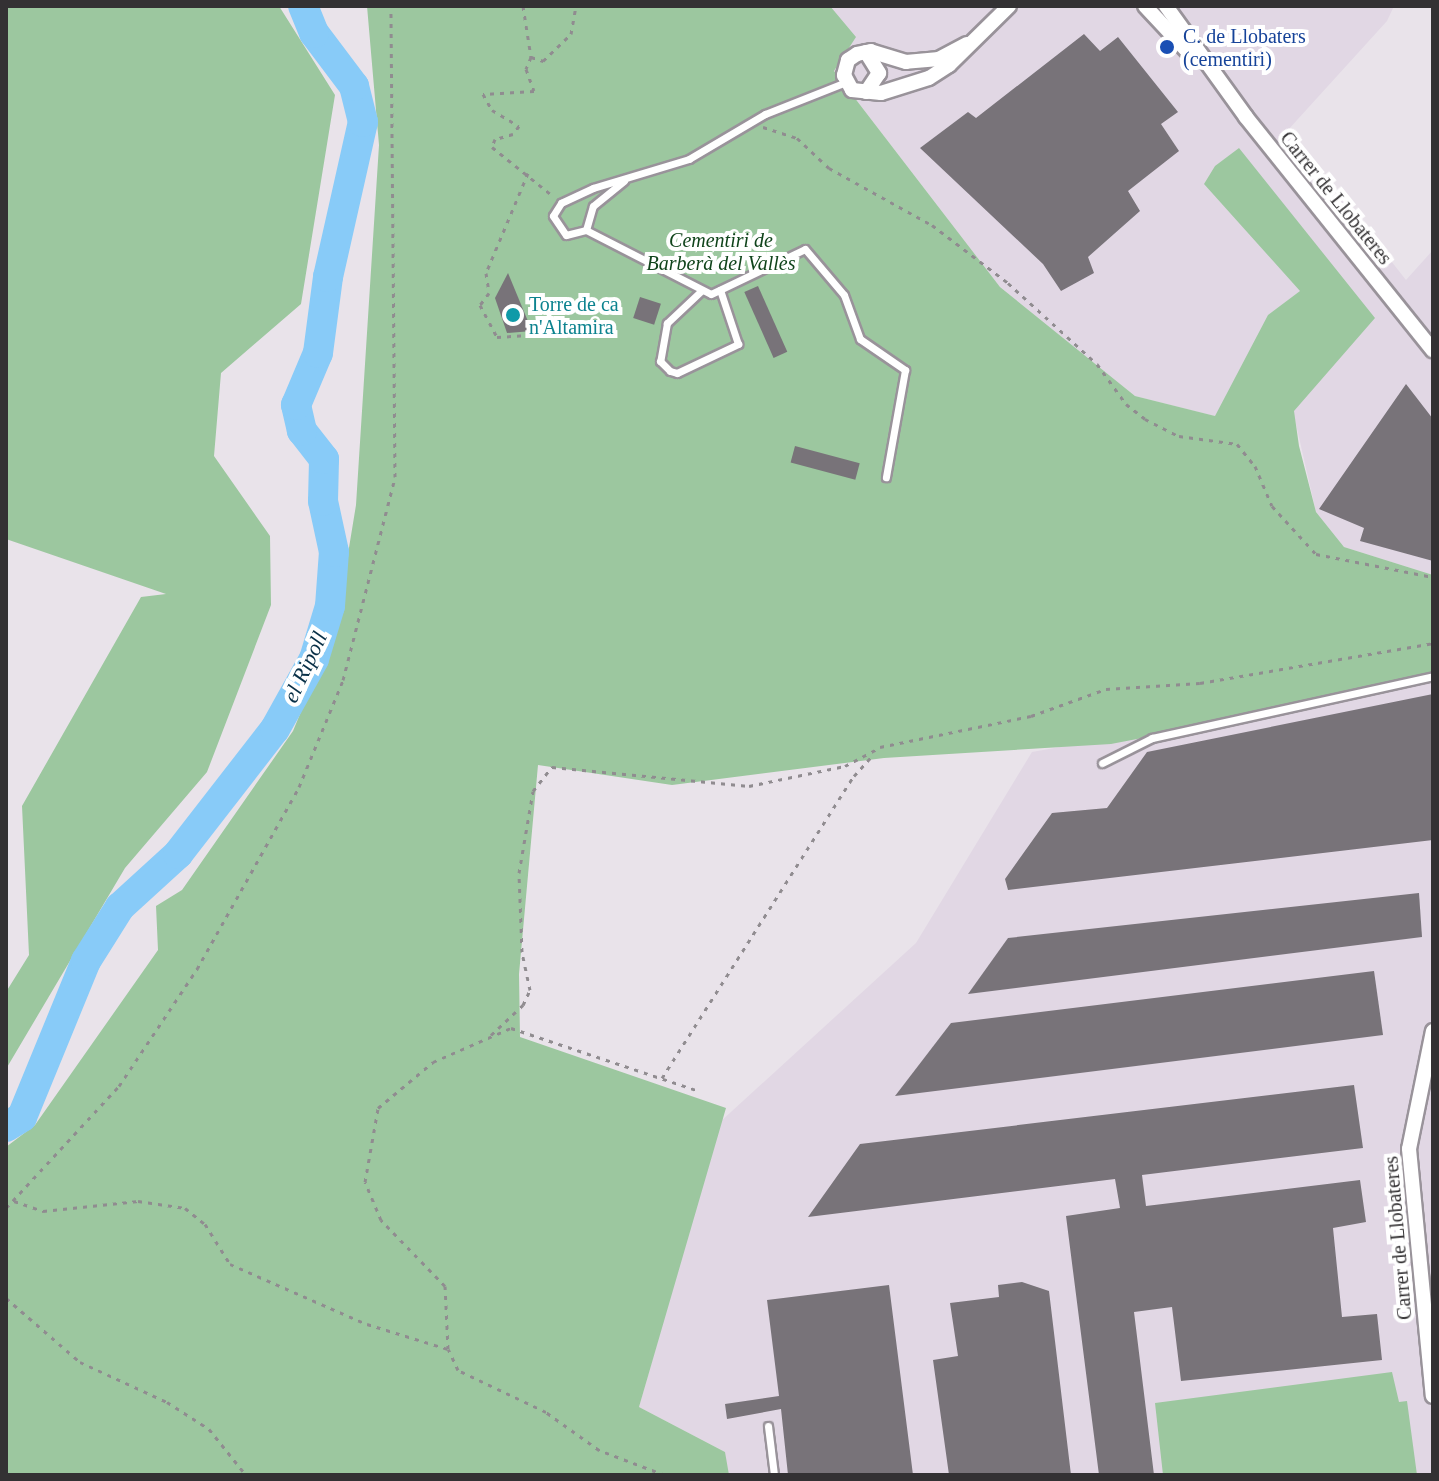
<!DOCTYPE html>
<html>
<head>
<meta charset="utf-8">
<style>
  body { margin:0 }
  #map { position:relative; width:1439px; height:1481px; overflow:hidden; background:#e9e3ea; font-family:"Times New Roman",serif }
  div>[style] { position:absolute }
  .built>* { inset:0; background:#e1d7e4 }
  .green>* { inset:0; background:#9cc79f }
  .river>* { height:30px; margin:-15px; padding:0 15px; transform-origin:15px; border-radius:15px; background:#88cbf8 }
  .building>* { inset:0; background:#787379; transform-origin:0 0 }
  .path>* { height:3px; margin-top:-1.5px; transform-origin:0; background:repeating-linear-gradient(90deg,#908c90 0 4px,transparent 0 10px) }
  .roads { filter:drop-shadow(2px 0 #99939a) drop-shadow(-2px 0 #99939a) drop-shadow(0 2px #99939a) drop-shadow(0 -2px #99939a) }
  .lane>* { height:7px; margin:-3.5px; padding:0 3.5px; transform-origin:3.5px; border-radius:3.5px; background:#fff }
  .street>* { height:14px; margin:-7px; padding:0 7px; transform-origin:7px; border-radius:7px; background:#fff }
  .dots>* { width:22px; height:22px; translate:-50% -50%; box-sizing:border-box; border:4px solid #fff; border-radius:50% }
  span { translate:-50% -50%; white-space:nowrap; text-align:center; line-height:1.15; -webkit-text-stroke:8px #fff; paint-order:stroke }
  .transit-label { font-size:20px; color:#164399 }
  .left { translate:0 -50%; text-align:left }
  .street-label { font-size:20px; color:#333133 }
  .park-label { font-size:20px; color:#10441b; font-style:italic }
  .culture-label { font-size:20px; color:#0d838f }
  .water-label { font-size:22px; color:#093047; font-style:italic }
  .frame { position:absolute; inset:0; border:8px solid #333133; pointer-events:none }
</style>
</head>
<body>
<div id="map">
  <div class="built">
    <div style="clip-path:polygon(830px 6px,1394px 6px,1387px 21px,1288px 130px,1406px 280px,1433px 250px,1433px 575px,1344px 547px,1316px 512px,1293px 411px,1230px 420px,1135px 396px,1000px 287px,834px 71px)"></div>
    <div style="clip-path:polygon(1433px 680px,1433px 1475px,726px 1475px,725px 1452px,639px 1407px,720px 1122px,916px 943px,1032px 752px)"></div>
  </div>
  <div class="green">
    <div style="clip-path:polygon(6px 6px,279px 6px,335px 95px,301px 304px,221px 373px,214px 456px,270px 536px,271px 605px,207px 772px,125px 868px,6px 1069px,6px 992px,29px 955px,22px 806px,141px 597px,166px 594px,6px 539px)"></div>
    <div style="clip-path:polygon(367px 6px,830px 6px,856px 37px,834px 71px,1000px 287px,1135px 396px,1215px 416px,1268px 315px,1300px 291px,1204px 184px,1215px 166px,1239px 148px,1375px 318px,1294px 411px,1299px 446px,1316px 512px,1344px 547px,1433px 575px,1433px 682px,1111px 744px,884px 758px,672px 785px,538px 765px,519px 974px,520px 1037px,726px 1108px,639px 1407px,725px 1452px,729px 1475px,6px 1475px,6px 1147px,35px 1125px,158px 950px,156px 906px,182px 890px,293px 731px,336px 627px,356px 505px,379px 145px)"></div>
    <div style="clip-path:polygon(1392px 1372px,1399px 1402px,1407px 1401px,1417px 1475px,1163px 1475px,1155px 1403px)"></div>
  </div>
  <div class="river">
    <div style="left:6px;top:1127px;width:19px;rotate:-32deg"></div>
    <div style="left:22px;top:1117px;width:169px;rotate:-67.7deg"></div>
    <div style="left:86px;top:961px;width:64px;rotate:-57.8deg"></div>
    <div style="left:120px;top:907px;width:79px;rotate:-42.4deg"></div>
    <div style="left:178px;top:854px;width:158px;rotate:-52.2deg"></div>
    <div style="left:275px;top:729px;width:80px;rotate:-60.9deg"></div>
    <div style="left:314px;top:659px;width:55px;rotate:-73.2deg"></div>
    <div style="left:330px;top:606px;width:54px;rotate:-85.8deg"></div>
    <div style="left:334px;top:552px;width:52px;rotate:-102.2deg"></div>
    <div style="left:323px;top:501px;width:42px;rotate:-88.6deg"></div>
    <div style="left:324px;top:459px;width:36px;rotate:-128deg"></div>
    <div style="left:302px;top:431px;width:27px;rotate:-103deg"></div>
    <div style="left:296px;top:405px;width:56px;rotate:-67.1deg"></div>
    <div style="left:318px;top:353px;width:77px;rotate:-82.5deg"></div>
    <div style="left:328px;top:277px;width:159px;rotate:-77.3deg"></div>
    <div style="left:363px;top:122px;width:37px;rotate:-104deg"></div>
    <div style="left:354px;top:86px;width:66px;rotate:-127deg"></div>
    <div style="left:314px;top:33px;width:29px;rotate:-112deg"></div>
  </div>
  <div class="building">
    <div style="clip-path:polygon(1084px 34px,1100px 51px,1118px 37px,1178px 112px,1161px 124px,1179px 151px,1128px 191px,1140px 211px,1088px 257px,1094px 273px,1061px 291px,1043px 264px,920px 148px,968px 112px,976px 118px)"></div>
    <div style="clip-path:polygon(508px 273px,532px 331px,507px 333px,495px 298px)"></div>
    <div style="left:758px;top:286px;width:72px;height:15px;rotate:66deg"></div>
    <div style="left:640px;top:297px;width:22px;height:22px;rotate:18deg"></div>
    <div style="clip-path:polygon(1406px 384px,1433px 419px,1433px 561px,1360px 541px,1364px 528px,1319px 509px)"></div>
    <div style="left:795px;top:446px;width:67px;height:17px;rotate:15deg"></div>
    <div style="clip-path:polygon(1433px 694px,1433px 840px,1008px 890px,1005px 879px,1052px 813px,1107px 808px,1147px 752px)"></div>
    <div style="clip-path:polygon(1419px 893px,1422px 937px,968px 994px,1008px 938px)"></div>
    <div style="clip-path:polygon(1374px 971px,1383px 1035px,895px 1096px,951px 1023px)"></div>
    <div style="clip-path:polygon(1354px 1085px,1363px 1148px,1142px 1175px,1146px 1206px,1360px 1180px,1366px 1222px,1333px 1228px,1342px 1317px,1377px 1314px,1382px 1360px,1181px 1381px,1172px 1307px,1134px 1312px,1154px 1475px,1099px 1475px,1066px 1216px,1120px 1208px,1115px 1179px,808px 1217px,860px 1144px)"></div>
    <div style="clip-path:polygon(1022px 1282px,1049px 1291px,1071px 1475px,949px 1475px,933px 1360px,958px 1356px,950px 1303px,999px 1297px,998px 1285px)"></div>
    <div style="clip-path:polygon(889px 1285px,913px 1475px,788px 1475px,781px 1409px,727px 1419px,725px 1404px,779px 1396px,767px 1300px)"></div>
  </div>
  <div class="path">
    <div style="left:523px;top:6px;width:52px;rotate:81.1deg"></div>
    <div style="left:531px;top:57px;width:13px;rotate:18deg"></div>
    <div style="left:543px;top:61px;width:39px;rotate:-44deg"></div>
    <div style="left:571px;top:34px;width:28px;rotate:-80deg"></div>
    <div style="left:531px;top:57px;width:13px;rotate:113deg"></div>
    <div style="left:526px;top:69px;width:23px;rotate:70deg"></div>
    <div style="left:534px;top:91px;width:51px;rotate:176.6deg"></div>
    <div style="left:483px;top:94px;width:18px;rotate:61deg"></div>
    <div style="left:492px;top:110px;width:31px;rotate:31deg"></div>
    <div style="left:519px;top:126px;width:10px;rotate:127deg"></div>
    <div style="left:513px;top:134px;width:19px;rotate:164deg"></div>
    <div style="left:495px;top:139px;width:9px;rotate:111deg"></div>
    <div style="left:492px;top:147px;width:78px;rotate:38.8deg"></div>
    <div style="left:763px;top:127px;width:36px;rotate:18deg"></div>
    <div style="left:797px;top:138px;width:44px;rotate:43.2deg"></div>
    <div style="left:829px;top:168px;width:118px;rotate:29deg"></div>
    <div style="left:932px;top:225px;width:96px;rotate:37.3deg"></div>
    <div style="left:1008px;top:283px;width:120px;rotate:42.3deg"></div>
    <div style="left:1097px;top:364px;width:49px;rotate:54.1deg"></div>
    <div style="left:1126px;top:404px;width:24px;rotate:38deg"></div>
    <div style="left:1145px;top:419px;width:38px;rotate:27deg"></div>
    <div style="left:1179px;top:436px;width:59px;rotate:7.9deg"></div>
    <div style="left:1237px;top:444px;width:28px;rotate:51deg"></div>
    <div style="left:1255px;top:466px;width:43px;rotate:67deg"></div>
    <div style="left:1272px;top:506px;width:65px;rotate:47.5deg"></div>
    <div style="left:1316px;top:554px;width:119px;rotate:11.1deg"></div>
    <div style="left:528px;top:173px;width:108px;rotate:112.8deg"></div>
    <div style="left:486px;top:273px;width:20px;rotate:81deg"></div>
    <div style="left:489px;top:293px;width:15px;rotate:127deg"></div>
    <div style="left:480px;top:305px;width:36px;rotate:62deg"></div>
    <div style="left:497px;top:337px;width:48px;rotate:-3.6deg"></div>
    <div style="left:545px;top:334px;width:23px;rotate:-77deg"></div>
    <div style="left:491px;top:1035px;width:44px;rotate:-43.2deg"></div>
    <div style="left:523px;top:1005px;width:17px;rotate:-65deg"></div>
    <div style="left:530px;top:990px;width:39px;rotate:-102deg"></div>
    <div style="left:522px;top:952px;width:79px;rotate:-92.2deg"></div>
    <div style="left:519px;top:873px;width:83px;rotate:-80.3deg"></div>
    <div style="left:533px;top:791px;width:31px;rotate:-52deg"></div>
    <div style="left:552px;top:767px;width:198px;rotate:5.5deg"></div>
    <div style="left:749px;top:786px;width:98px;rotate:-11.8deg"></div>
    <div style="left:845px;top:766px;width:40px;rotate:-28deg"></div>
    <div style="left:880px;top:747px;width:154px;rotate:-11.6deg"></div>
    <div style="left:1031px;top:716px;width:80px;rotate:-19.8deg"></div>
    <div style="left:1106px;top:689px;width:94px;rotate:-3.7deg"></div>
    <div style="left:1200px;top:683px;width:236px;rotate:-9.7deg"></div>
    <div style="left:662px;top:1078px;width:358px;rotate:-57.6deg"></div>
    <div style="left:854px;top:776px;width:27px;rotate:-48deg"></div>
    <div style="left:14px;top:1201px;width:31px;rotate:19deg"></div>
    <div style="left:43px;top:1211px;width:96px;rotate:-6deg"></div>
    <div style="left:138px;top:1201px;width:48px;rotate:8.5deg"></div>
    <div style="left:185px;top:1208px;width:26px;rotate:39deg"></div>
    <div style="left:205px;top:1224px;width:47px;rotate:58deg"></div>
    <div style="left:230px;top:1264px;width:150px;rotate:23.7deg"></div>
    <div style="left:367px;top:1324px;width:85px;rotate:17.2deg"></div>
    <div style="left:6px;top:1208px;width:166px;rotate:-47.2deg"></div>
    <div style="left:119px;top:1086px;width:141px;rotate:-56.3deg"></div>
    <div style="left:197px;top:969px;width:209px;rotate:-60.7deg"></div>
    <div style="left:299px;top:787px;width:116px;rotate:-67.6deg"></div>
    <div style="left:343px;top:680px;width:210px;rotate:-75.6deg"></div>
    <div style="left:395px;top:477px;width:471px;rotate:-90.5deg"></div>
    <div style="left:6px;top:1298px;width:98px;rotate:40.9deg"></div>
    <div style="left:80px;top:1362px;width:96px;rotate:24.7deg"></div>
    <div style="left:167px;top:1402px;width:50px;rotate:32.7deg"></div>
    <div style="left:209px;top:1429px;width:59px;rotate:51.2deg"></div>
    <div style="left:665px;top:1475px;width:71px;rotate:-159.3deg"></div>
    <div style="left:599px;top:1450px;width:65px;rotate:-144.4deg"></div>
    <div style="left:546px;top:1412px;width:98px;rotate:-154.5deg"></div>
    <div style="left:458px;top:1370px;width:23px;rotate:-115deg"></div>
    <div style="left:448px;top:1349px;width:63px;rotate:-92.7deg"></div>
    <div style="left:445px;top:1286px;width:92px;rotate:-134.1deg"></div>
    <div style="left:381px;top:1220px;width:41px;rotate:-112.8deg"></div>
    <div style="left:365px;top:1182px;width:75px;rotate:-80deg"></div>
    <div style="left:378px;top:1108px;width:72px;rotate:-39.9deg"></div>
    <div style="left:433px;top:1062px;width:85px;rotate:-23.6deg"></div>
    <div style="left:511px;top:1028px;width:198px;rotate:18.5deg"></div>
  </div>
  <div class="roads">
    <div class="lane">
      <div style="left:846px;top:82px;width:87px;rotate:158.4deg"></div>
      <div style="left:765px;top:114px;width:88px;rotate:149.4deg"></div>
      <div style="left:689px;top:159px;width:100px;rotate:163.2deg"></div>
      <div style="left:593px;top:188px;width:35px;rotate:155deg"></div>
      <div style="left:561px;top:203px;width:15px;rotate:122deg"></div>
      <div style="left:553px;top:216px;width:23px;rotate:56deg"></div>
      <div style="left:566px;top:235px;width:21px;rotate:-14deg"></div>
      <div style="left:586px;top:230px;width:140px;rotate:27.1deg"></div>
      <div style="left:711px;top:294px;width:104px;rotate:-25.6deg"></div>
      <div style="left:805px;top:249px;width:60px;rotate:49.7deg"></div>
      <div style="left:844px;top:295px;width:47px;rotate:70deg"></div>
      <div style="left:860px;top:339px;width:55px;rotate:34.6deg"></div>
      <div style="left:905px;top:370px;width:109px;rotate:100.1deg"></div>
      <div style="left:586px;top:230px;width:25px;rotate:-74deg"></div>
      <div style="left:593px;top:206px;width:40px;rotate:-39deg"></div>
      <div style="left:701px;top:291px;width:47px;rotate:136.7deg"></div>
      <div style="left:667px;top:323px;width:39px;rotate:100deg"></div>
      <div style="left:660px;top:361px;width:14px;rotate:45deg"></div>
      <div style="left:670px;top:371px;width:7px;rotate:16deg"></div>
      <div style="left:677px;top:373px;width:68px;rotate:-25.4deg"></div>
      <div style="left:738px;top:344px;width:57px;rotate:-108.4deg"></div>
      <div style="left:1102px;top:763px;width:56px;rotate:-26.6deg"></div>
      <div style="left:1152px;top:738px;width:288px;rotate:-12.4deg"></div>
      <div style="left:768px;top:1426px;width:49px;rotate:83deg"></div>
    </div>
    <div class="street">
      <div style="left:1145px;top:6px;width:67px;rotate:46.8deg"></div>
      <div style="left:1166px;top:6px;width:137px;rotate:54.2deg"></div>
      <div style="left:1246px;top:117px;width:299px;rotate:51.3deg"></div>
      <div style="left:967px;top:44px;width:32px;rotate:152deg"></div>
      <div style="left:939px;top:59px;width:33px;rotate:175deg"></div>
      <div style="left:906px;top:62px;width:37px;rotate:-163deg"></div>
      <div style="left:871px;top:51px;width:14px;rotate:168deg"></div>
      <div style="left:857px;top:54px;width:11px;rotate:146deg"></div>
      <div style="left:848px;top:60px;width:16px;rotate:105deg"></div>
      <div style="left:844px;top:75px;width:17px;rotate:62deg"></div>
      <div style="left:852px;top:90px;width:29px;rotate:6deg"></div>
      <div style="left:881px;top:93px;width:50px;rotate:-17.4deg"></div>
      <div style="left:929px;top:78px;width:24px;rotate:-33deg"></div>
      <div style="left:949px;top:65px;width:84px;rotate:-44.5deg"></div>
      <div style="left:866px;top:52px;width:25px;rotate:58deg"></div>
      <div style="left:879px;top:73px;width:23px;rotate:124deg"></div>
      <div style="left:1433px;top:1031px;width:120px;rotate:101.5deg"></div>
      <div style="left:1409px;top:1149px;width:248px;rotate:84.5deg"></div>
    </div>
  </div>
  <div class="dots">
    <div style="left:1167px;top:47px;background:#1a4fb4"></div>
    <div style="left:513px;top:315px;background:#0f9aa8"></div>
  </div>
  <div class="transit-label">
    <span class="left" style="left:1183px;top:48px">C. de Llobaters<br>(cementiri)</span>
  </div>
  <div class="street-label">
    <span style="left:1336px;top:198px;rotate:51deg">Carrer de Llobateres</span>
    <span style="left:1398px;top:1238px;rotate:-95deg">Carrer de Llobateres</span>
  </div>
  <div class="park-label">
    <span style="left:721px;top:252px">Cementiri de<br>Barberà del Vallès</span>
  </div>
  <div class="culture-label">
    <span class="left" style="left:529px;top:316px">Torre de ca<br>n'Altamira</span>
  </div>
  <div class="water-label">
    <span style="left:305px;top:667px;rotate:-65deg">el Ripoll</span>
  </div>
  <div class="frame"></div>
</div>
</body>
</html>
